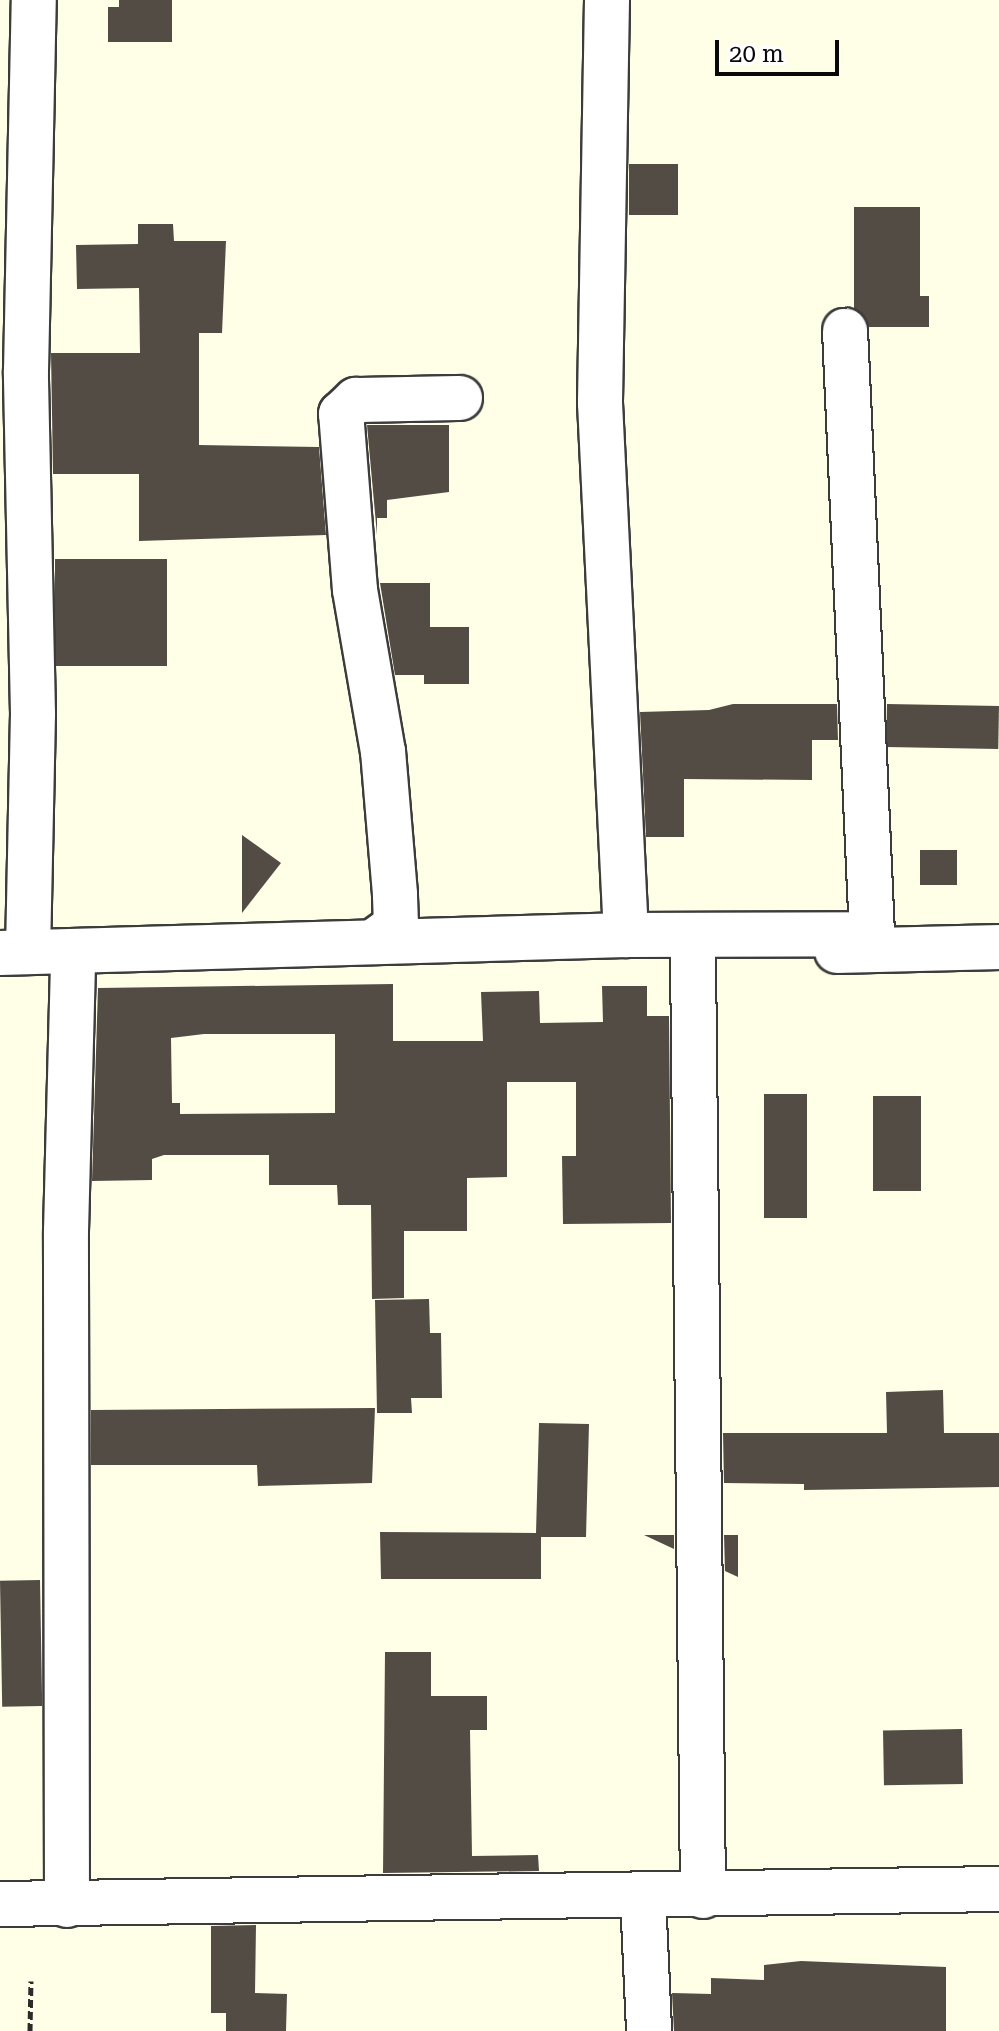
<!DOCTYPE html>
<html>
<head>
<meta charset="utf-8">
<style>
  body { margin:0 }
  #map { position:relative; width:999px; height:2031px; overflow:hidden; background:#fffee6; font-family:"Roboto Serif",serif }
  div>[style] { position:absolute }
  .building>* { inset:0; background:#534c45; transform-origin:0 0 }
  .path>* { height:5px; margin-top:-2.5px; transform-origin:0; background:repeating-linear-gradient(90deg,#2b2b2b 0 8px,transparent 0 12px) }
  .roads { filter:drop-shadow(2px 0 #3c3c3c) drop-shadow(-2px 0 #3c3c3c) drop-shadow(0 2px #3c3c3c) drop-shadow(0 -2px #3c3c3c) }
  .street>* { height:44px; margin:-22px; padding:0 22px; transform-origin:22px; border-radius:22px; background:#fff }
  span { translate:-50% -50%; white-space:nowrap; text-align:center; line-height:1.15; -webkit-text-stroke:8px #fff; paint-order:stroke }
  .scale { position:absolute; left:715px; top:40px; width:124px; height:36px; box-sizing:border-box; border:4px solid #090909; border-top:0; padding-left:10px; font-size:24px; line-height:28px; white-space:nowrap; color:#090909; -webkit-text-stroke:6px #fff; paint-order:stroke }
</style>
</head>
<body>
<div id="map">
  <div class="building">
    <div style="clip-path:polygon(119px 0,172px 0,172px 42px,108px 42px,108px 7px,119px 7px)"></div>
    <div style="left:629px;top:164px;width:49px;height:51px"></div>
    <div style="clip-path:polygon(854px 207px,920px 207px,920px 296px,929px 296px,929px 327px,869px 327px,854px 308px)"></div>
    <div style="clip-path:polygon(138px 224px,173px 224px,174px 241px,226px 241px,222px 333px,199px 333px,199px 445px,319px 447px,326px 535px,139px 541px,139px 474px,53px 474px,51px 353px,140px 353px,139px 288px,77px 289px,76px 245px,138px 244px)"></div>
    <div style="clip-path:polygon(367px 425px,449px 425px,449px 492px,387px 500px,387px 518px,377px 518px,377px 535px)"></div>
    <div style="left:55px;top:559px;width:112px;height:107px"></div>
    <div style="clip-path:polygon(380px 583px,430px 583px,430px 627px,469px 627px,469px 684px,424px 684px,424px 675px,395px 675px)"></div>
    <div style="clip-path:polygon(733px 704px,837px 704px,838px 740px,812px 740px,812px 780px,684px 779px,684px 837px,646px 837px,640px 712px,709px 710px)"></div>
    <div style="left:887px;top:704px;width:112px;height:43px;rotate:1deg"></div>
    <div style="clip-path:polygon(242px 835px,281px 863px,242px 913px)"></div>
    <div style="left:920px;top:850px;width:37px;height:35px"></div>
    <div style="clip-path:polygon(evenodd,393px 984px,393px 1041px,483px 1041px,481px 992px,539px 991px,540px 1023px,603px 1022px,602px 986px,647px 986px,647px 1016px,669px 1016px,671px 1223px,563px 1224px,562px 1156px,576px 1156px,576px 1082px,507px 1082px,507px 1177px,467px 1178px,467px 1231px,404px 1231px,404px 1298px,372px 1299px,371px 1205px,338px 1205px,337px 1185px,269px 1185px,269px 1155px,164px 1155px,152px 1159px,152px 1180px,92px 1181px,98px 988px,393px 984px,204px 1034px,335px 1034px,335px 1113px,180px 1114px,180px 1103px,172px 1103px,171px 1038px,204px 1034px)"></div>
    <div style="left:764px;top:1094px;width:43px;height:124px"></div>
    <div style="left:873px;top:1096px;width:48px;height:95px"></div>
    <div style="clip-path:polygon(429px 1299px,430px 1333px,441px 1333px,442px 1398px,411px 1398px,412px 1413px,377px 1413px,375px 1300px)"></div>
    <div style="clip-path:polygon(943px 1390px,944px 1433px,999px 1433px,999px 1487px,804px 1490px,804px 1484px,724px 1483px,723px 1433px,887px 1433px,886px 1392px)"></div>
    <div style="clip-path:polygon(375px 1408px,372px 1483px,258px 1486px,257px 1465px,91px 1465px,91px 1410px)"></div>
    <div style="clip-path:polygon(539px 1423px,589px 1424px,586px 1537px,541px 1537px,541px 1579px,381px 1579px,380px 1532px,536px 1533px)"></div>
    <div style="clip-path:polygon(644px 1535px,674px 1535px,674px 1549px)"></div>
    <div style="clip-path:polygon(724px 1535px,738px 1535px,738px 1577px,725px 1571px)"></div>
    <div style="left:40px;top:1580px;width:126px;height:40px;rotate:89deg"></div>
    <div style="clip-path:polygon(385px 1652px,431px 1652px,431px 1696px,487px 1696px,487px 1730px,470px 1730px,472px 1856px,538px 1855px,539px 1871px,383px 1873px)"></div>
    <div style="left:962px;top:1729px;width:55px;height:79px;rotate:89deg"></div>
    <div style="clip-path:polygon(256px 1925px,255px 1993px,287px 1994px,286px 2031px,226px 2031px,226px 2013px,211px 2013px,211px 1926px)"></div>
    <div style="clip-path:polygon(801px 1961px,946px 1967px,946px 2031px,674px 2031px,672px 1993px,711px 1994px,711px 1978px,764px 1980px,764px 1965px)"></div>
  </div>
  <div class="path">
    <div style="left:30px;top:2031px;width:50px;rotate:-88.9deg"></div>
  </div>
  <div class="roads">
    <div class="street">
      <div style="left:607px;top:0;width:403px;rotate:91deg"></div>
      <div style="left:600px;top:403px;width:533px;rotate:87.2deg"></div>
      <div style="left:373px;top:942px;width:29px;rotate:-36deg"></div>
      <div style="left:396px;top:925px;width:31px;rotate:-92deg"></div>
      <div style="left:395px;top:894px;width:143px;rotate:-94.8deg"></div>
      <div style="left:383px;top:752px;width:164px;rotate:-99.8deg"></div>
      <div style="left:355px;top:590px;width:177px;rotate:-94.5deg"></div>
      <div style="left:341px;top:414px;width:21px;rotate:-43deg"></div>
      <div style="left:356px;top:400px;width:104px;rotate:-1.1deg"></div>
      <div style="left:837px;top:951px;width:162px;rotate:-1.4deg"></div>
      <div style="left:28px;top:952px;width:238px;rotate:-88.8deg"></div>
      <div style="left:33px;top:714px;width:343px;rotate:-91.2deg"></div>
      <div style="left:26px;top:371px;width:371px;rotate:-88.8deg"></div>
      <div style="left:0;top:953px;width:626px;rotate:-1.65deg"></div>
      <div style="left:626px;top:935px;width:246px;rotate:-0.2deg"></div>
      <div style="left:872px;top:934px;width:604px;rotate:-92.56deg"></div>
      <div style="left:693px;top:955px;width:941px;rotate:89.39deg"></div>
      <div style="left:643px;top:1897px;width:134px;rotate:87.4deg"></div>
      <div style="left:0;top:1904px;width:999px;rotate:-0.86deg"></div>
      <div style="left:67px;top:1905px;width:674px;rotate:-90.09deg"></div>
      <div style="left:66px;top:1231px;width:260px;rotate:-88.5deg"></div>
    </div>
  </div>
  <div class="scale">20 m</div>
</div>
</body>
</html>
